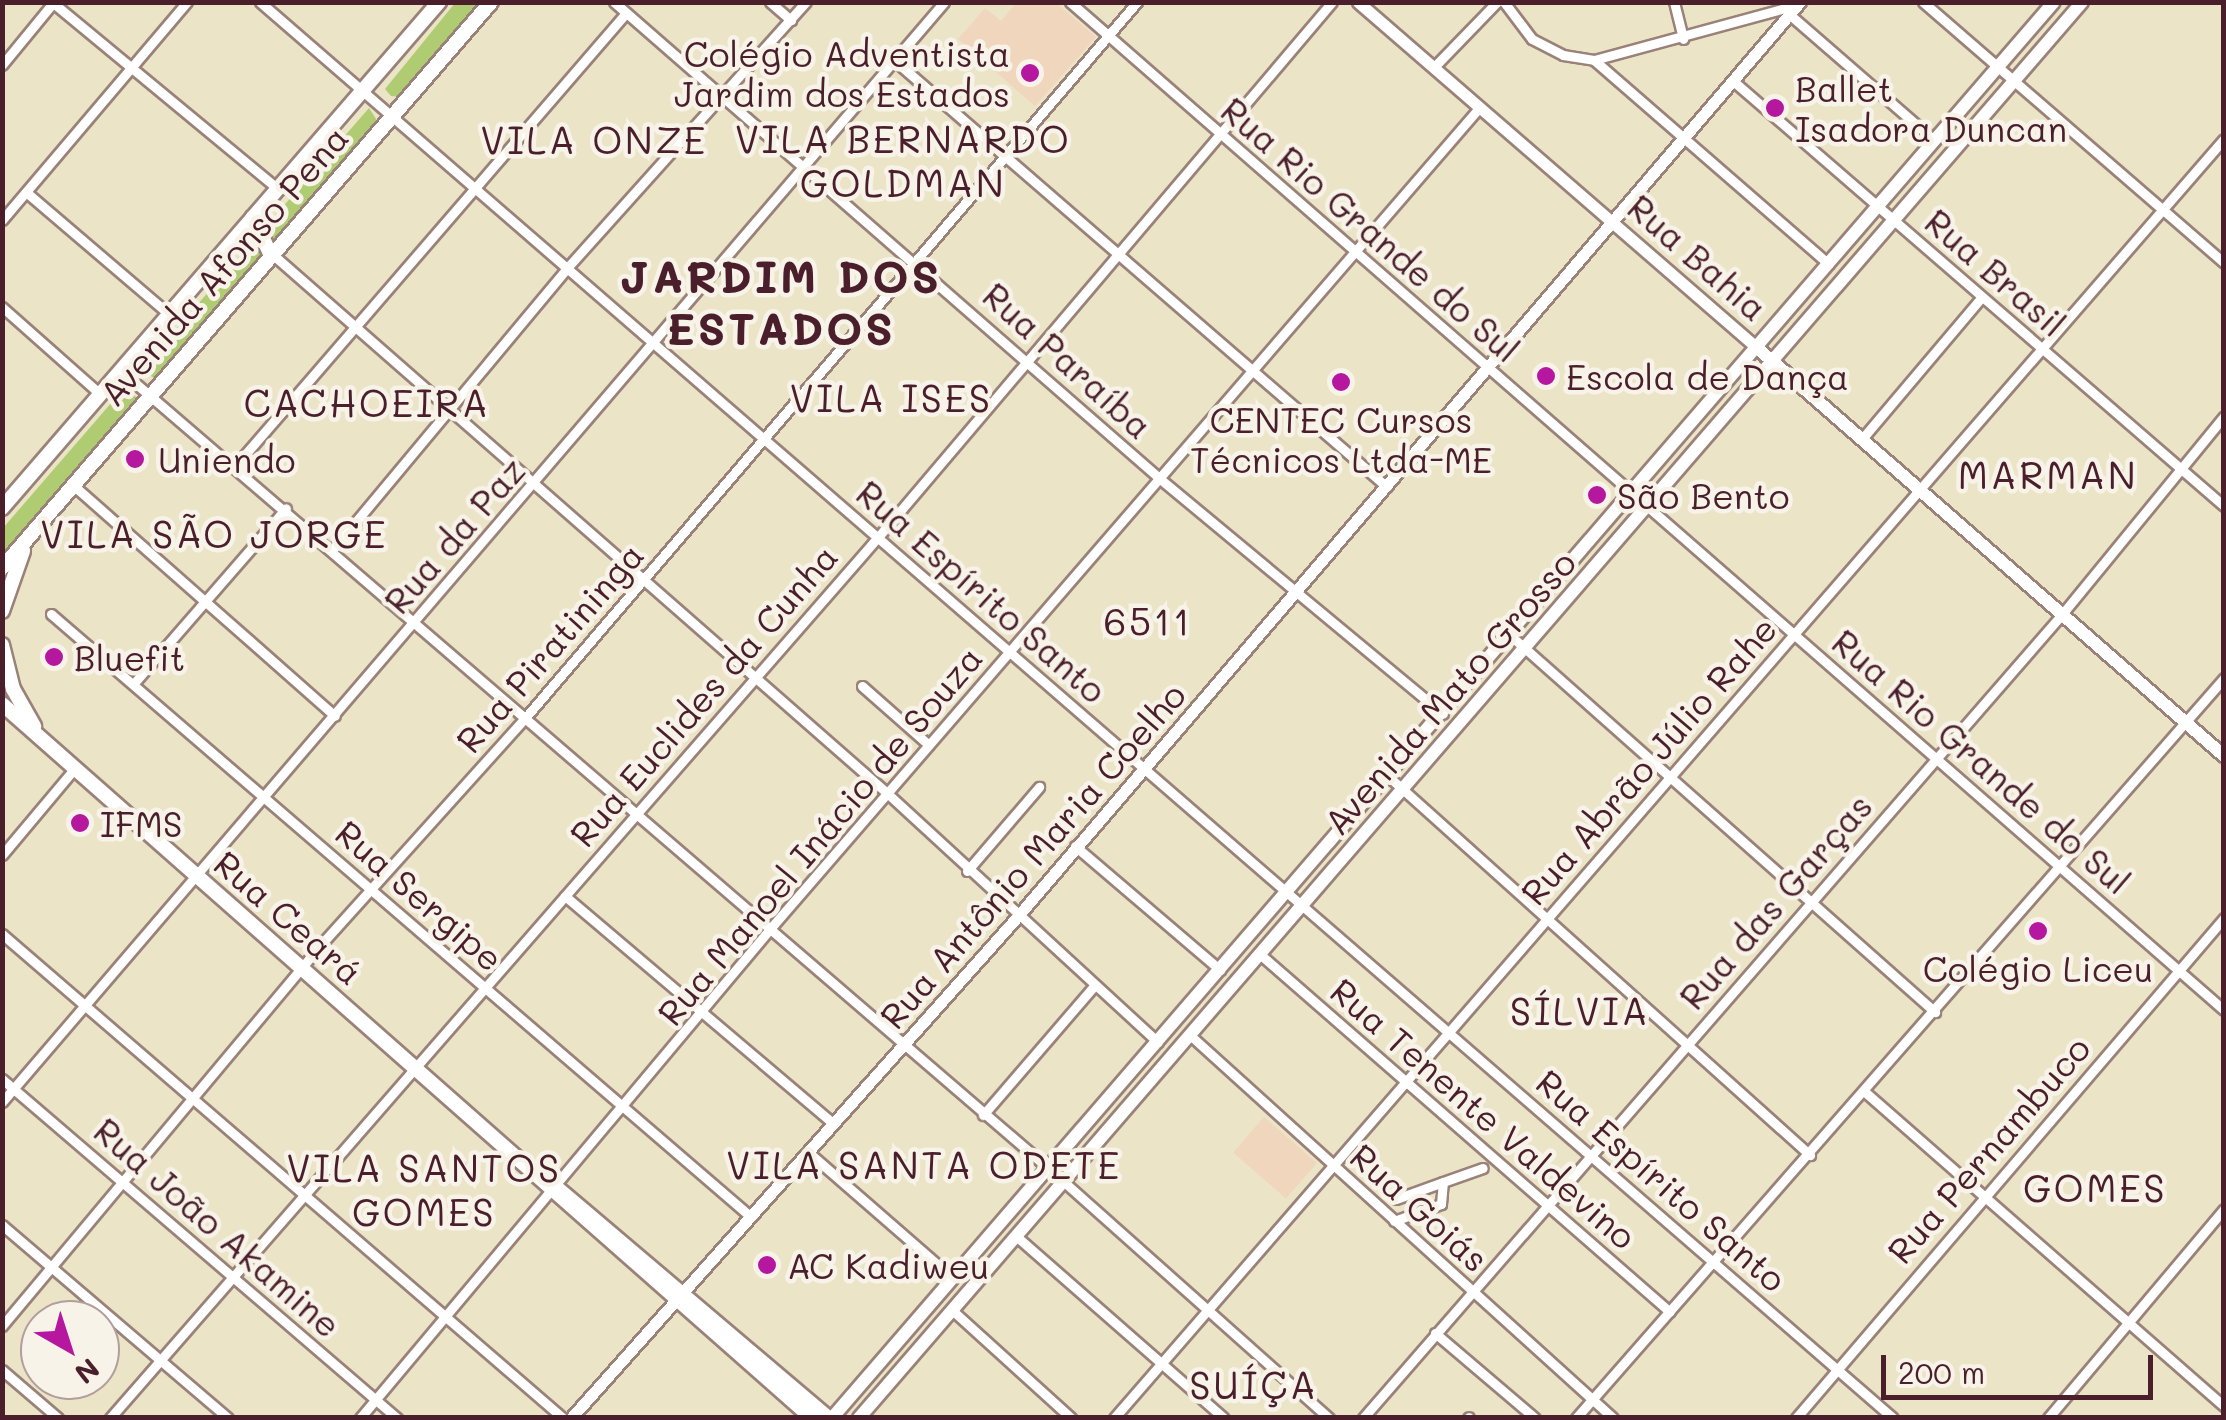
<!DOCTYPE html>
<html>
<head>
<meta charset="utf-8">
<style>
  body { margin:0 }
  #map { position:relative; width:2226px; height:1420px; overflow:hidden; background:#ebe4c7; font-family:Mali,sans-serif }
  div>[style] { position:absolute }
  .built>* { inset:0; background:#f0d6bc; transform-origin:0 0 }
  .green>* { inset:0; background:#b0cc72 }
  .roads { filter:drop-shadow(2px 0 #9a8279) drop-shadow(-2px 0 #9a8279) drop-shadow(0 2px #9a8279) drop-shadow(0 -2px #9a8279) }
  .minor>* { height:9px; margin:-4.5px; padding:0 4.5px; transform-origin:4.5px; border-radius:4.5px; background:#fff }
  .tertiary>* { height:11px; margin:-5.5px; padding:0 5.5px; transform-origin:5.5px; border-radius:5.5px; background:#fff }
  .secondary>* { height:12px; margin:-6px; padding:0 6px; transform-origin:6px; border-radius:6px; background:#fff }
  .primary>* { height:14px; margin:-7px; padding:0 7px; transform-origin:7px; border-radius:7px; background:#fff }
  .dots>* { width:28px; height:28px; translate:-50% -50%; box-sizing:border-box; border:5px solid #f7f3e8; border-radius:50% }
  span { translate:-50% -50%; white-space:nowrap; text-align:center; line-height:1.15; -webkit-text-stroke:9px #f7f3e8; paint-order:stroke }
  .poi-label { font-size:35px; color:#4a1f2b }
  .right { translate:-100% -50%; text-align:right }
  .left { translate:0 -50%; text-align:left }
  .street-label { font-size:35px; color:#4a1f2b }
  .neighbourhood-label { font-size:38px; color:#4a1f2b; letter-spacing:2.5px }
  .district-label { font-size:45px; color:#4a1f2b; font-weight:700; letter-spacing:2.5px }
  .frame { position:absolute; inset:0; border:5px solid #4a1f2b; pointer-events:none }
  .north { position:absolute; left:20px; top:1300px; width:100px; height:100px; box-sizing:border-box; background:#f7f3e8; border:2px solid #b29e9c; border-radius:50%; rotate:141deg; font-size:28px; font-weight:700; line-height:40px; text-align:center; color:#4a1f2b }
  .north::after { content:''; display:block; margin:auto; width:35px; height:45px; background:#b5179e; clip-path:polygon(50% 0,100% 100%,50% 72%,0 100%) }
  .scale { position:absolute; left:1881px; top:1355px; width:272px; height:45px; box-sizing:border-box; border:5px solid #4a1f2b; border-top:0; padding-left:12px; font-size:30px; line-height:35px; white-space:nowrap; color:#4a1f2b; -webkit-text-stroke:8px #f7f3e8; paint-order:stroke }
</style>
</head>
<body>
<div id="map">
  <div class="built">
    <div style="clip-path:polygon(1017px 2px,1056px 3px,1096px 37px,1035px 106px,958px 39px,985px 8px,1001px 21px)"></div>
    <div style="left:1264px;top:1117px;width:70px;height:47px;rotate:41deg"></div>
  </div>
  <div class="green">
    <div style="clip-path:polygon(455px 3px,480px 3px,402px 97px,391px 96px,385px 89px)"></div>
    <div style="clip-path:polygon(369px 108px,378px 122px,158px 382px,142px 368px)"></div>
    <div style="clip-path:polygon(125px 387px,137px 398px,3px 563px,3px 528px)"></div>
  </div>
  <div class="roads">
    <div class="minor">
      <div style="left:52px;top:2px;width:293px;rotate:39.6deg"></div>
      <div style="left:260px;top:2px;width:2161px;rotate:40.93deg"></div>
      <div style="left:614px;top:2px;width:724px;rotate:41.13deg"></div>
      <div style="left:1159px;top:478px;width:369px;rotate:39.7deg"></div>
      <div style="left:770px;top:2px;width:28px;rotate:41deg"></div>
      <div style="left:1070px;top:2px;width:1532px;rotate:41.14deg"></div>
      <div style="left:1504px;top:2px;width:46px;rotate:52.9deg"></div>
      <div style="left:1532px;top:39px;width:35px;rotate:27deg"></div>
      <div style="left:1563px;top:55px;width:31px;rotate:9deg"></div>
      <div style="left:1594px;top:60px;width:209px;rotate:-15.2deg"></div>
      <div style="left:1674px;top:2px;width:38px;rotate:76deg"></div>
      <div style="left:1923px;top:2px;width:398px;rotate:40.9deg"></div>
      <div style="left:1789px;top:14px;width:192px;rotate:41deg"></div>
      <div style="left:894px;top:60px;width:652px;rotate:40.9deg"></div>
      <div style="left:1594px;top:60px;width:311px;rotate:41deg"></div>
      <div style="left:2px;top:65px;width:80px;rotate:-50.6deg"></div>
      <div style="left:1434px;top:67px;width:91px;rotate:-45.9deg"></div>
      <div style="left:1732px;top:80px;width:651px;rotate:40.89deg"></div>
      <div style="left:26px;top:192px;width:188px;rotate:40.5deg"></div>
      <div style="left:2px;top:220px;width:286px;rotate:-49.7deg"></div>
      <div style="left:271px;top:253px;width:819px;rotate:41.24deg"></div>
      <div style="left:887px;top:793px;width:368px;rotate:42.6deg"></div>
      <div style="left:2px;top:307px;width:131px;rotate:41.6deg"></div>
      <div style="left:120px;top:370px;width:1232px;rotate:40.69deg"></div>
      <div style="left:1054px;top:1173px;width:368px;rotate:41.7deg"></div>
      <div style="left:1861px;top:440px;width:187px;rotate:-49.8deg"></div>
      <div style="left:236px;top:465px;width:597px;rotate:-49.21deg"></div>
      <div style="left:73px;top:485px;width:349px;rotate:41.4deg"></div>
      <div style="left:333px;top:549px;width:367px;rotate:-50.2deg"></div>
      <div style="left:568px;top:267px;width:356px;rotate:-48.1deg"></div>
      <div style="left:51px;top:614px;width:924px;rotate:40.74deg"></div>
      <div style="left:1511px;top:636px;width:567px;rotate:41.57deg"></div>
      <div style="left:135px;top:682px;width:230px;rotate:-49deg"></div>
      <div style="left:862px;top:686px;width:89px;rotate:41.4deg"></div>
      <div style="left:1389px;top:777px;width:566px;rotate:41.92deg"></div>
      <div style="left:1075px;top:846px;width:191px;rotate:40.5deg"></div>
      <div style="left:2px;top:855px;width:114px;rotate:-50deg"></div>
      <div style="left:967px;top:871px;width:111px;rotate:-49.4deg"></div>
      <div style="left:565px;top:896px;width:351px;rotate:40.3deg"></div>
      <div style="left:2px;top:934px;width:741px;rotate:40.79deg"></div>
      <div style="left:1262px;top:956px;width:541px;rotate:41.11deg"></div>
      <div style="left:1191px;top:1036px;width:569px;rotate:42.15deg"></div>
      <div style="left:2px;top:1079px;width:521px;rotate:40.64deg"></div>
      <div style="left:1865px;top:1092px;width:477px;rotate:41.2deg"></div>
      <div style="left:2px;top:1102px;width:1448px;rotate:-49.42deg"></div>
      <div style="left:983px;top:1115px;width:170px;rotate:-49.3deg"></div>
      <div style="left:808px;top:1152px;width:191px;rotate:41deg"></div>
      <div style="left:1443px;top:1182px;width:42px;rotate:-19.3deg"></div>
      <div style="left:1394px;top:1221px;width:50px;rotate:-19.9deg"></div>
      <div style="left:1441px;top:1204px;width:22px;rotate:-85deg"></div>
      <div style="left:1443px;top:1182px;width:50px;rotate:160.1deg"></div>
      <div style="left:2px;top:1225px;width:297px;rotate:40.5deg"></div>
      <div style="left:1016px;top:1236px;width:276px;rotate:41.2deg"></div>
      <div style="left:952px;top:1310px;width:161px;rotate:42.2deg"></div>
      <div style="left:2px;top:1326px;width:491px;rotate:-50.1deg"></div>
      <div style="left:317px;top:949px;width:311px;rotate:-48deg"></div>
      <div style="left:525px;top:718px;width:942px;rotate:-49.48deg"></div>
      <div style="left:1435px;top:1333px;width:131px;rotate:40.4deg"></div>
      <div style="left:2px;top:1370px;width:74px;rotate:40.6deg"></div>
      <div style="left:110px;top:1418px;width:1170px;rotate:-48.92deg"></div>
      <div style="left:879px;top:536px;width:700px;rotate:-49.69deg"></div>
      <div style="left:360px;top:1418px;width:637px;rotate:-50.03deg"></div>
      <div style="left:769px;top:930px;width:1086px;rotate:-49.18deg"></div>
      <div style="left:1114px;top:1418px;width:1693px;rotate:-49.05deg"></div>
      <div style="left:1363px;top:1418px;width:1067px;rotate:-48.99deg"></div>
      <div style="left:2063px;top:613px;width:254px;rotate:-50.7deg"></div>
      <div style="left:1468px;top:1418px;width:1px;rotate:-45deg"></div>
      <div style="left:1576px;top:1418px;width:984px;rotate:-48.79deg"></div>
      <div style="left:1796px;top:1418px;width:658px;rotate:-49.44deg"></div>
      <div style="left:2048px;top:1418px;width:273px;rotate:-49.9deg"></div>
    </div>
    <div class="tertiary">
      <div style="left:1358px;top:2px;width:525px;rotate:40.91deg"></div>
      <div style="left:571px;top:1418px;width:671px;rotate:-48.32deg"></div>
      <div style="left:1017px;top:917px;width:1204px;rotate:-49.45deg"></div>
    </div>
    <div class="secondary">
      <div style="left:1755px;top:346px;width:623px;rotate:41.16deg"></div>
      <div style="left:832px;top:1418px;width:1870px;rotate:-49.21deg"></div>
      <div style="left:859px;top:1418px;width:1871px;rotate:-49.18deg"></div>
    </div>
    <div class="primary">
      <div style="left:253px;top:217px;width:40px;rotate:65deg"></div>
      <div style="left:2px;top:508px;width:669px;rotate:-49.18deg"></div>
      <div style="left:2px;top:568px;width:748px;rotate:-49.17deg"></div>
      <div style="left:2px;top:611px;width:64px;rotate:-70.7deg"></div>
      <div style="left:2px;top:645px;width:45px;rotate:76deg"></div>
      <div style="left:13px;top:689px;width:43px;rotate:60.4deg"></div>
      <div style="left:2px;top:704px;width:1080px;rotate:41.4deg"></div>
      <div style="left:543px;top:1176px;width:374px;rotate:40.3deg"></div>
    </div>
  </div>
  <div class="dots">
    <div style="left:1030px;top:73px;background:#b5179e"></div>
    <div style="left:1775px;top:108px;background:#b5179e"></div>
    <div style="left:1546px;top:376px;background:#b5179e"></div>
    <div style="left:1341px;top:382px;background:#b5179e"></div>
    <div style="left:135px;top:459px;background:#b5179e"></div>
    <div style="left:1597px;top:495px;background:#b5179e"></div>
    <div style="left:54px;top:657px;background:#b5179e"></div>
    <div style="left:80px;top:823px;background:#b5179e"></div>
    <div style="left:2038px;top:931px;background:#b5179e"></div>
    <div style="left:767px;top:1265px;background:#b5179e"></div>
  </div>
  <div class="poi-label">
    <span class="right" style="left:1010px;top:73px">Colégio Adventista<br>Jardim dos Estados</span>
    <span class="left" style="left:1795px;top:108px">Ballet<br>Isadora Duncan</span>
    <span class="left" style="left:1566px;top:376px">Escola de Dança</span>
    <span style="left:1341px;top:439px">CENTEC Cursos<br>Técnicos Ltda-ME</span>
    <span class="left" style="left:158px;top:459px">Uniendo</span>
    <span class="left" style="left:1617px;top:495px">São Bento</span>
    <span class="left" style="left:74px;top:657px">Bluefit</span>
    <span class="left" style="left:100px;top:823px">IFMS</span>
    <span style="left:2038px;top:968px">Colégio Liceu</span>
    <span class="left" style="left:787px;top:1265px">AC Kadiweu</span>
  </div>
  <div class="street-label">
    <span style="left:1371px;top:229px;rotate:41deg">Rua Rio Grande do Sul</span>
    <span style="left:1698px;top:257px;rotate:41deg">Rua Bahia</span>
    <span style="left:223px;top:265px;rotate:-49deg">Avenida Afonso Pena</span>
    <span style="left:1996px;top:272px;rotate:41deg">Rua Brasil</span>
    <span style="left:1068px;top:360px;rotate:42deg">Rua Paraíba</span>
    <span style="left:454px;top:535px;rotate:-49deg">Rua da Paz</span>
    <span style="left:982px;top:591px;rotate:41deg">Rua Espírito Santo</span>
    <span style="left:549px;top:647px;rotate:-49deg">Rua Piratininga</span>
    <span style="left:1449px;top:692px;rotate:-49deg">Avenida Mato Grosso</span>
    <span style="left:703px;top:695px;rotate:-49deg">Rua Euclides da Cunha</span>
    <span style="left:1648px;top:760px;rotate:-49deg">Rua Abrão Júlio Rahe</span>
    <span style="left:1982px;top:761px;rotate:41deg">Rua Rio Grande do Sul</span>
    <span style="left:819px;top:835px;rotate:-50deg">Rua Manoel Inácio de Souza</span>
    <span style="left:1032px;top:855px;rotate:-49deg">Rua Antônio Maria Coelho</span>
    <span style="left:420px;top:895px;rotate:41deg">Rua Sergipe</span>
    <span style="left:1775px;top:901px;rotate:-49deg">Rua das Garças</span>
    <span style="left:289px;top:917px;rotate:41deg">Rua Ceará</span>
    <span style="left:1484px;top:1113px;rotate:41deg">Rua Tenente Valdevino</span>
    <span style="left:1988px;top:1149px;rotate:-49deg">Rua Pernambuco</span>
    <span style="left:1662px;top:1180px;rotate:41deg">Rua Espírito Santo</span>
    <span style="left:1420px;top:1207px;rotate:42deg">Rua Goiás</span>
    <span style="left:218px;top:1227px;rotate:41deg">Rua João Akamine</span>
  </div>
  <div class="neighbourhood-label">
    <span style="left:903px;top:161px">VILA BERNARDO<br>GOLDMAN</span>
    <span style="left:594px;top:140px">VILA ONZE</span>
    <span style="left:891px;top:398px">VILA ISES</span>
    <span style="left:367px;top:403px">CACHOEIRA</span>
    <span style="left:2048px;top:475px">MARMAN</span>
    <span style="left:214px;top:534px">VILA SÃO JORGE</span>
    <span style="left:1148px;top:621px">6511</span>
    <span style="left:1580px;top:1011px">SÍLVIA</span>
    <span style="left:924px;top:1165px">VILA SANTA ODETE</span>
    <span style="left:424px;top:1190px">VILA SANTOS<br>GOMES</span>
    <span style="left:2095px;top:1188px">GOMES</span>
    <span style="left:1254px;top:1385px">SUÍÇA</span>
  </div>
  <div class="district-label">
    <span style="left:781px;top:302px">JARDIM DOS<br>ESTADOS</span>
  </div>
  <div class="frame"></div>
  <div class="north">N</div>
  <div class="scale">200 m</div>
</div>
</body>
</html>
